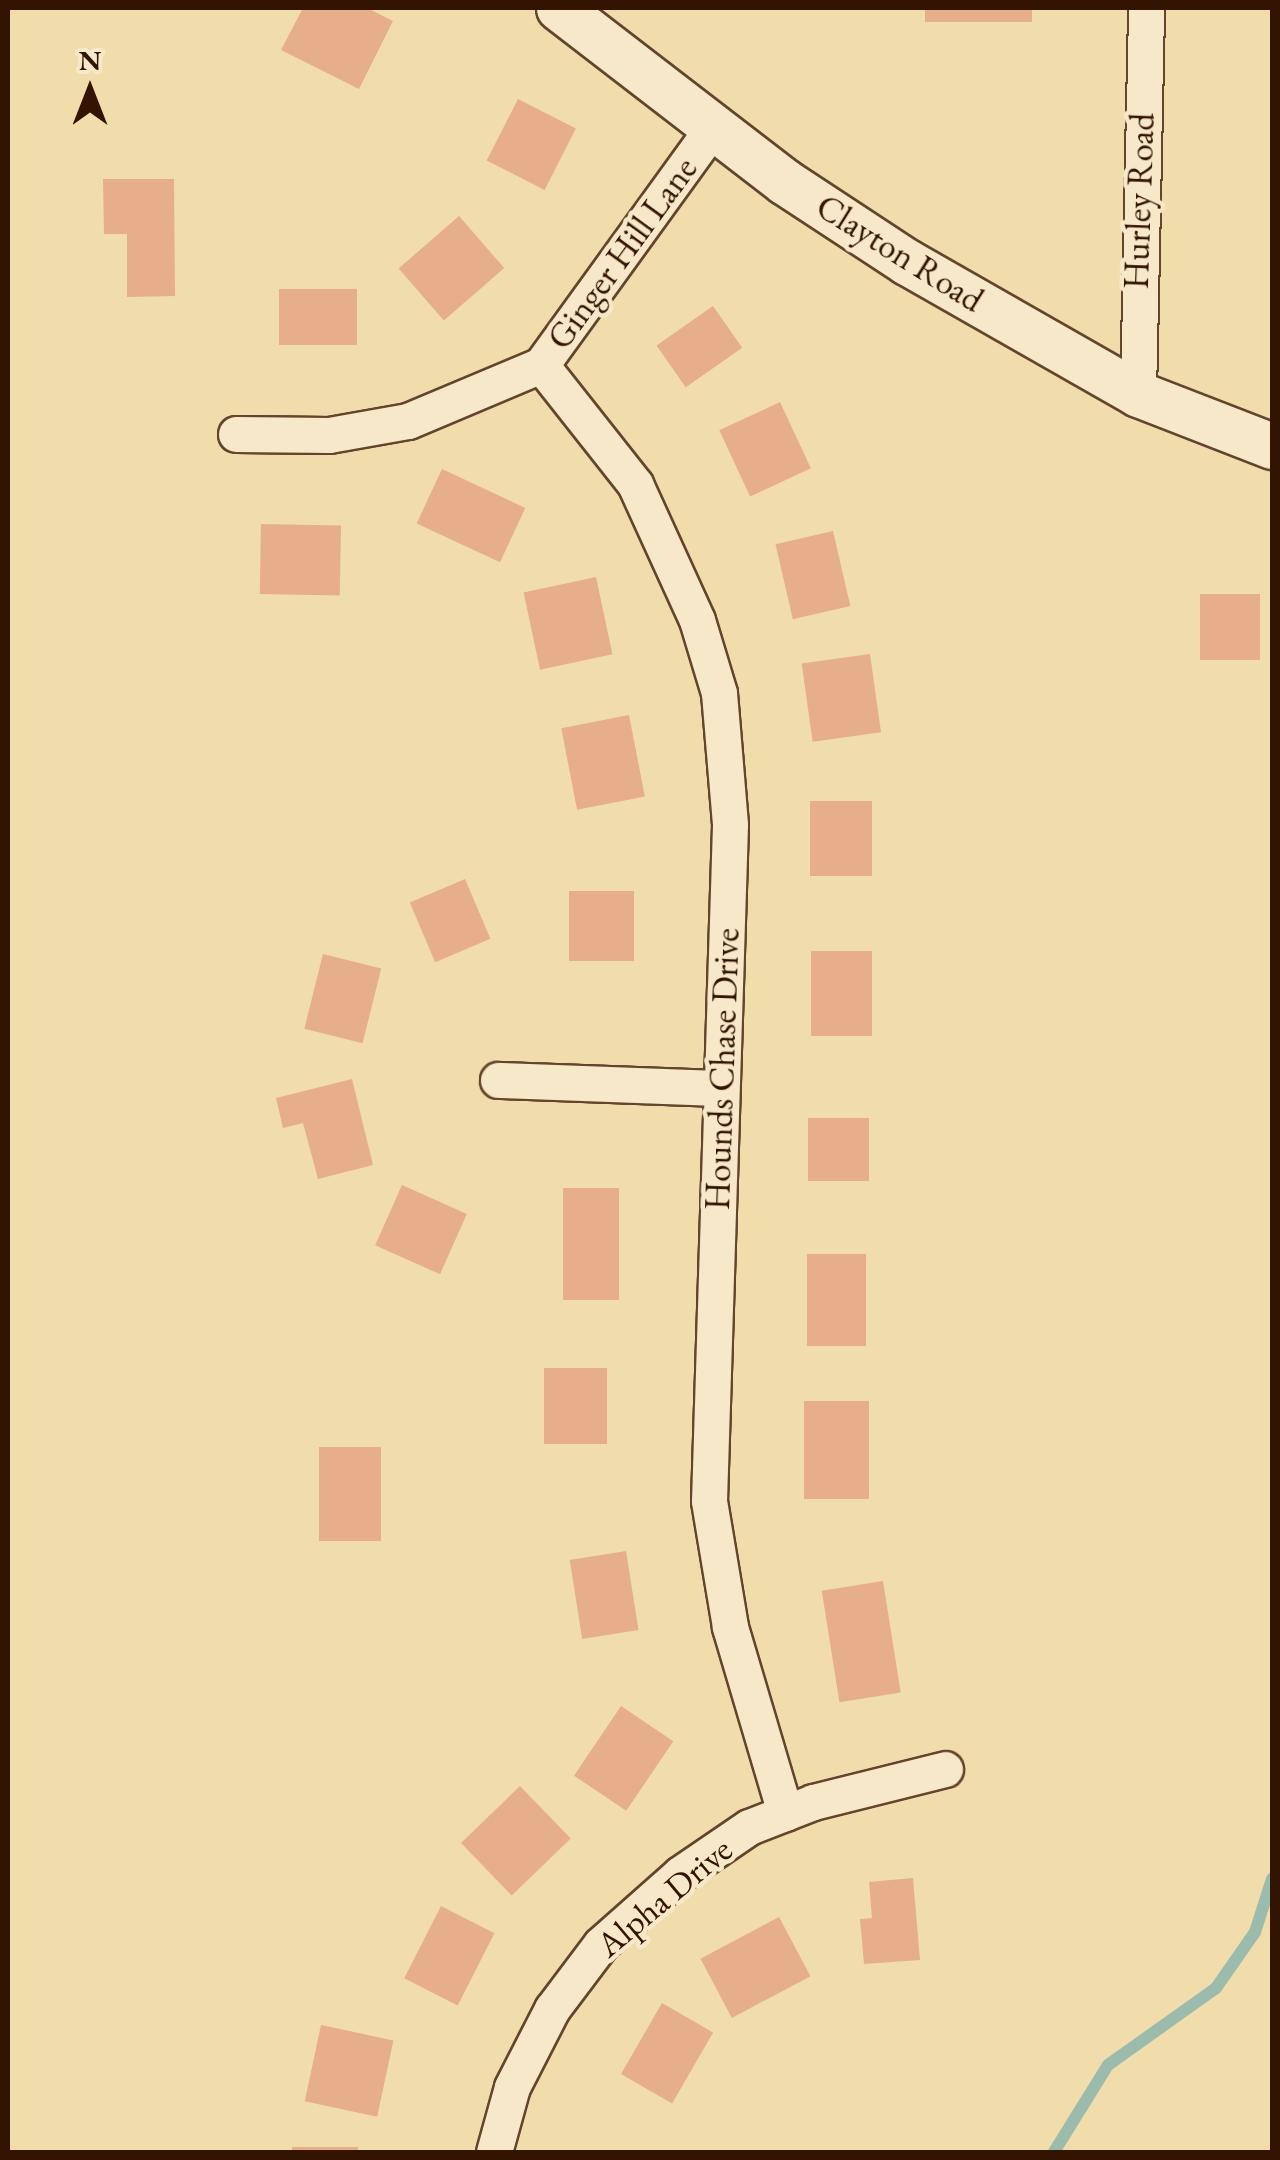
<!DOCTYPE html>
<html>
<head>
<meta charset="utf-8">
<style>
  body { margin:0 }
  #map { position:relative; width:1280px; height:2160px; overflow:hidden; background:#f1dcab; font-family:"EB Garamond",serif }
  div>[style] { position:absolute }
  .stream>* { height:12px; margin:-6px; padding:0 6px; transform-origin:6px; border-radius:6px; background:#9bbbac }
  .building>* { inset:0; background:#e6af8a; transform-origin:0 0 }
  .roads { filter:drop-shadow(2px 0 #62452c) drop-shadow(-2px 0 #62452c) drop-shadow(0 2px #62452c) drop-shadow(0 -2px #62452c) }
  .minor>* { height:35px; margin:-17.5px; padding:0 17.5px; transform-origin:17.5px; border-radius:17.5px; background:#f6e8c8 }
  .tertiary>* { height:45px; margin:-22.5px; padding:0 22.5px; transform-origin:22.5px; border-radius:22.5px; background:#f6e8c8 }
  span { translate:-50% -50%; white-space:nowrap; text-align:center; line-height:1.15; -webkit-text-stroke:9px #f6e8c8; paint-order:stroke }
  .street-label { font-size:35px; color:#331301 }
  .frame { position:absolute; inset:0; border:10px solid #331301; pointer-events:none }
  .north { position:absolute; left:40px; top:40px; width:100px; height:100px; -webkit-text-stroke:8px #f6e8c8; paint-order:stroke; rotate:0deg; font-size:28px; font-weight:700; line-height:40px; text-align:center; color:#331301 }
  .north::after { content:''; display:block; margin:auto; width:35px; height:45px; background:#331301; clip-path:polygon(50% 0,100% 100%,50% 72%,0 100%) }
</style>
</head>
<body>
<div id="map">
  <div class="stream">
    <div style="left:1054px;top:2152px;width:102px;rotate:-58.2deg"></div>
    <div style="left:1108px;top:2065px;width:133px;rotate:-35.5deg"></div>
    <div style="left:1216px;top:1988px;width:68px;rotate:-55.1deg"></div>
    <div style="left:1255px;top:1932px;width:56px;rotate:-72.2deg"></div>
  </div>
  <div class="building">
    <div style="clip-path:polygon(303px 8px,367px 8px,393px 21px,359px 89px,281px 50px)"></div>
    <div style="left:925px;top:8px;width:107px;height:14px"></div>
    <div style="left:518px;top:99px;width:65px;height:69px;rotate:27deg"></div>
    <div style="clip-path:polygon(103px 179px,174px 179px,175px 296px,127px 297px,127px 234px,104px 234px)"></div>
    <div style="left:459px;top:216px;width:69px;height:80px;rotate:49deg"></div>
    <div style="left:279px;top:289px;width:78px;height:56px"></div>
    <div style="left:713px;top:306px;width:51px;height:69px;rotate:55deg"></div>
    <div style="left:780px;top:402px;width:73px;height:67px;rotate:65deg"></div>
    <div style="left:442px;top:469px;width:92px;height:60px;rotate:25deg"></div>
    <div style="left:261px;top:524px;width:80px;height:70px;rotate:1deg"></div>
    <div style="left:833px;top:531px;width:77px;height:59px;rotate:77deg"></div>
    <div style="left:596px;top:577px;width:79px;height:74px;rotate:78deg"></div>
    <div style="left:1200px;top:594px;width:60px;height:66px"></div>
    <div style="left:870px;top:654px;width:79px;height:69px;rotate:82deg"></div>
    <div style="left:629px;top:715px;width:83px;height:69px;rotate:79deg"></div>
    <div style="left:810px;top:801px;width:62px;height:75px"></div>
    <div style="left:465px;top:879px;width:65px;height:60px;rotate:67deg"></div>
    <div style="left:569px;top:891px;width:65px;height:70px"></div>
    <div style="left:811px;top:951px;width:61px;height:85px"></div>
    <div style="left:323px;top:954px;width:60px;height:77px;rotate:14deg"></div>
    <div style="clip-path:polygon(352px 1079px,373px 1165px,318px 1179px,303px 1123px,283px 1128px,276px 1098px)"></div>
    <div style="left:808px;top:1118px;width:61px;height:63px"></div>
    <div style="left:402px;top:1185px;width:71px;height:66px;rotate:24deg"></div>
    <div style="left:563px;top:1188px;width:56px;height:112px"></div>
    <div style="left:807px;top:1254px;width:59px;height:92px"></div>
    <div style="left:544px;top:1368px;width:63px;height:76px"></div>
    <div style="left:804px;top:1401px;width:65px;height:98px"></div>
    <div style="left:319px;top:1447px;width:62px;height:94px"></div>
    <div style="left:626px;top:1551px;width:80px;height:57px;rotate:81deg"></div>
    <div style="left:883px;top:1581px;width:113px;height:62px;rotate:81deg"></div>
    <div style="left:621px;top:1706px;width:63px;height:84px;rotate:34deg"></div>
    <div style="left:520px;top:1786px;width:73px;height:82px;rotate:46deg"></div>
    <div style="clip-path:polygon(913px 1878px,920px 1960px,864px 1964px,860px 1919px,872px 1918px,869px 1882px)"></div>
    <div style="left:441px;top:1906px;width:60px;height:81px;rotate:27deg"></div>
    <div style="left:779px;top:1917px;width:67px;height:89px;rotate:62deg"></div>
    <div style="left:662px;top:2003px;width:59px;height:82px;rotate:30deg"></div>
    <div style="left:321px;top:2025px;width:74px;height:78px;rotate:12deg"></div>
    <div style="left:292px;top:2147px;width:66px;height:5px"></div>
  </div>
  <div class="roads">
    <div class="minor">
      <div style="left:541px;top:365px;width:152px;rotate:51.7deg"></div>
      <div style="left:635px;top:484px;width:149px;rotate:65.5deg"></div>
      <div style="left:697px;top:620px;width:76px;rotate:73.2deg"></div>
      <div style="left:719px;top:693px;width:132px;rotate:85.2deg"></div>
      <div style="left:730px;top:825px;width:676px;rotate:91.78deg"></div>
      <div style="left:709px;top:1501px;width:128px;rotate:80.5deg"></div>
      <div style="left:730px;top:1627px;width:194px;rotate:73.5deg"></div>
      <div style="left:1138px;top:394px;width:386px;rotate:-88.8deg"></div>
      <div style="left:236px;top:434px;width:93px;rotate:0.6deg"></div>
      <div style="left:329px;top:435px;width:80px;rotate:-10deg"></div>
      <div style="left:408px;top:421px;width:144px;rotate:-22.8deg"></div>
      <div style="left:541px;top:365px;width:295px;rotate:-54.1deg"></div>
      <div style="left:498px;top:1080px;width:223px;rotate:2.1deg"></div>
      <div style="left:494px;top:2152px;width:67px;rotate:-74.5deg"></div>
      <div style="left:512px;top:2087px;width:88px;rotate:-62.9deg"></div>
      <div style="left:552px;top:2009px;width:81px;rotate:-53deg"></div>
      <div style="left:601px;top:1944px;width:106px;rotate:-41.5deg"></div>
      <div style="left:680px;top:1874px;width:83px;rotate:-34.3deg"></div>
      <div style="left:749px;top:1827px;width:69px;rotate:-21.3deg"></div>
      <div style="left:813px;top:1802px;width:136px;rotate:-14deg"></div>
    </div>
    <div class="tertiary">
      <div style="left:559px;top:8px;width:285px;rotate:37.6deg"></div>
      <div style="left:785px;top:182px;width:146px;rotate:33.3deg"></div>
      <div style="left:907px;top:262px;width:266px;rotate:29.7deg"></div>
      <div style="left:1138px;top:394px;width:144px;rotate:21.2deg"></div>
    </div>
  </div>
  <div class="street-label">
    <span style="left:1139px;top:201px;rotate:-88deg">Hurley Road</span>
    <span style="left:622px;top:253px;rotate:-54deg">Ginger Hill Lane</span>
    <span style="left:900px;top:253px;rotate:32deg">Clayton Road</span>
    <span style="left:722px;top:1069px;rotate:-88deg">Hounds Chase Drive</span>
    <span style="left:664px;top:1897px;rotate:-40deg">Alpha Drive</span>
  </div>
  <div class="frame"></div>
  <div class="north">N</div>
</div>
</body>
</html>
